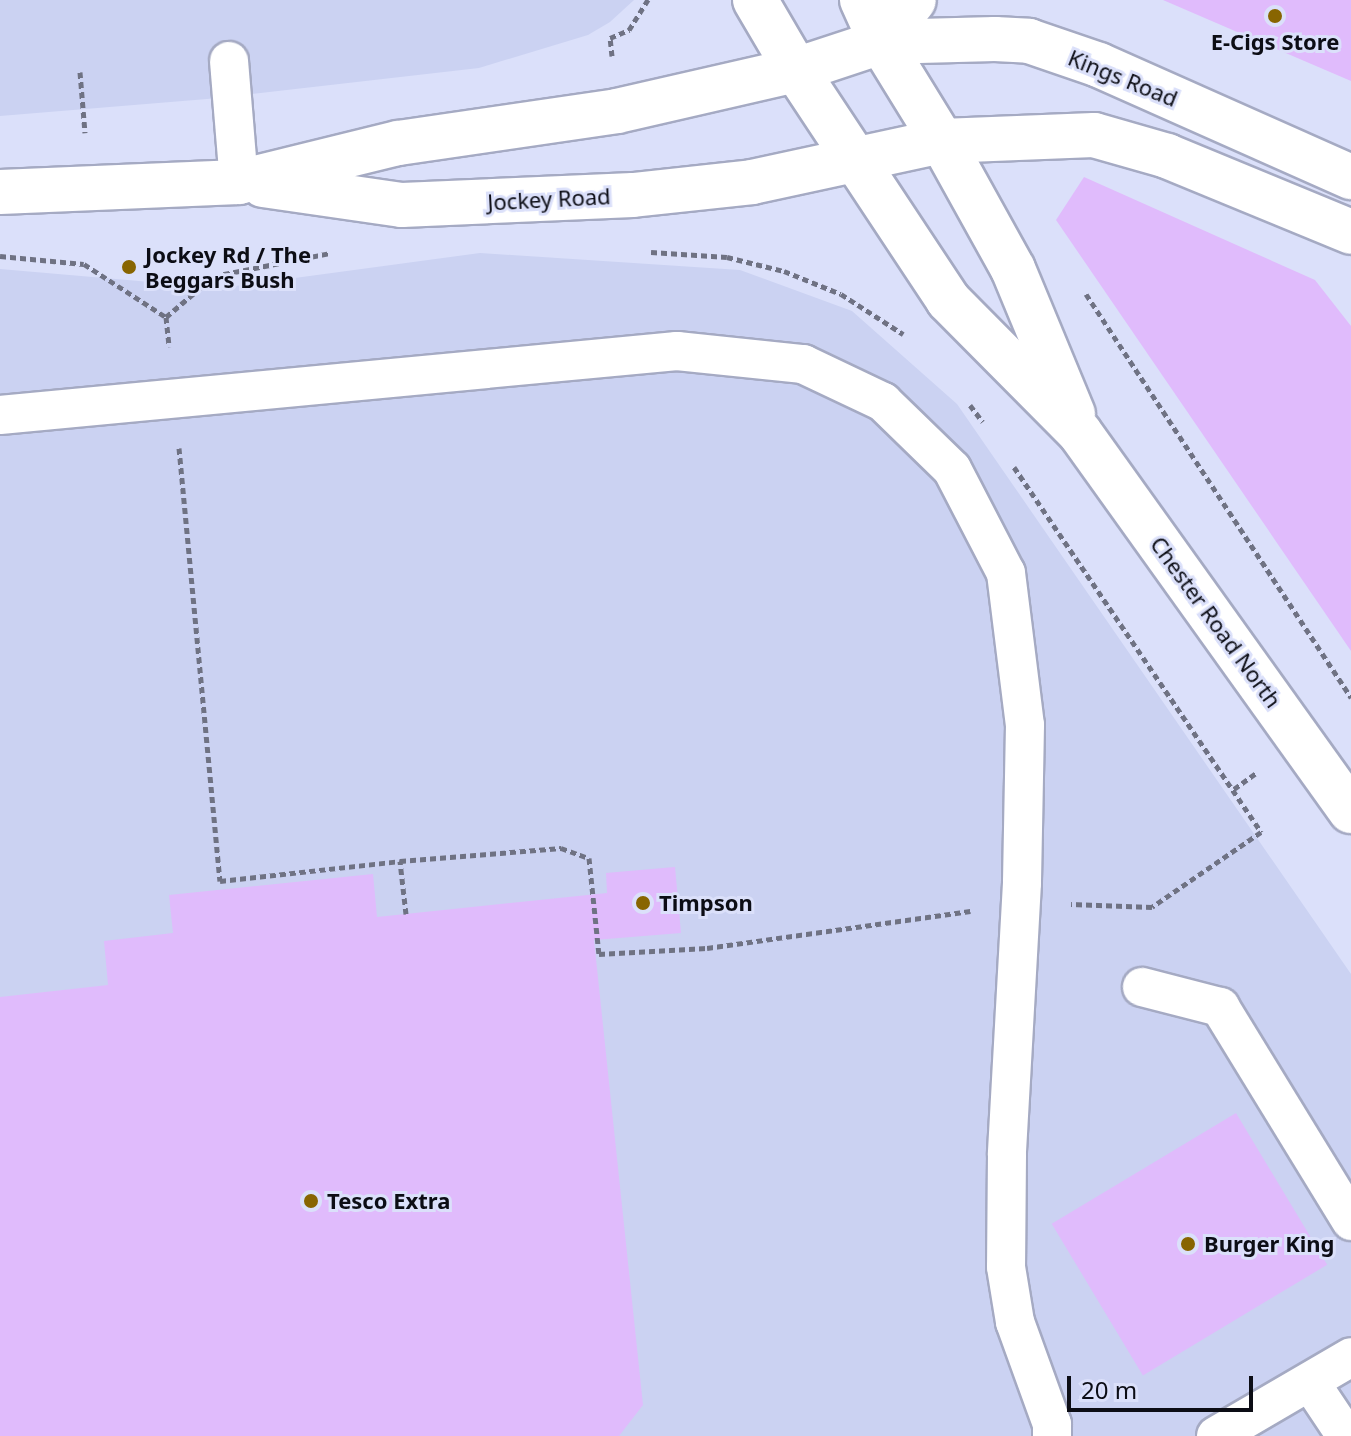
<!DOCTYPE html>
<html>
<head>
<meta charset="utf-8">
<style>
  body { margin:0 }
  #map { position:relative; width:1351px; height:1436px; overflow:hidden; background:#dbe0fa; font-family:"Noto Sans",sans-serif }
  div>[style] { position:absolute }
  .built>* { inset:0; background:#cbd2f2 }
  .building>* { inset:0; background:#e0bbfc; transform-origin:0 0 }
  .path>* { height:5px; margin-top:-2.5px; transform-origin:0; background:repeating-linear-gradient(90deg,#6f7283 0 6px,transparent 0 10px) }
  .roads { filter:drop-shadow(2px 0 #a5aac3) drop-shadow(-2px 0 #a5aac3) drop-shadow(0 2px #a5aac3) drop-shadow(0 -2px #a5aac3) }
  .lane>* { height:38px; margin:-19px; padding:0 19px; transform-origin:19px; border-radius:19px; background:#fff }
  .street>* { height:44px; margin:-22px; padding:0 22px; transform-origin:22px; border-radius:22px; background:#fff }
  .secondary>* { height:44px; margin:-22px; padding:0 22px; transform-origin:22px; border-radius:22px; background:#fff }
  .highway>* { height:44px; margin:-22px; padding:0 22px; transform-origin:22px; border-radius:22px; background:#fff }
  .dots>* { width:22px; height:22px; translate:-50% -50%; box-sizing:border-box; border:4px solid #dbe0fa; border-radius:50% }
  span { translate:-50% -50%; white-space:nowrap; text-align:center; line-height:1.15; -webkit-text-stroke:6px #dbe0fa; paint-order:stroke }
  .poi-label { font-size:22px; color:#0c0d15; font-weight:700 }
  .left { translate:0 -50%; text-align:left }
  .street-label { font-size:22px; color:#0c0d15 }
  .scale { position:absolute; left:1067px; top:1376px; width:186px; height:36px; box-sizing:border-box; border:4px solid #0c0d15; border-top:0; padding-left:10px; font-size:24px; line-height:28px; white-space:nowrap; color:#0c0d15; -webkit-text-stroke:6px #dbe0fa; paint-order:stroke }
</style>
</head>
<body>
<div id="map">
  <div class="built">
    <div style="clip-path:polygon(0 0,634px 0,610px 22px,588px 35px,479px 68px,207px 99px,0 116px)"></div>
    <div style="clip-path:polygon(480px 253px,740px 270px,852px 311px,957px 404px,1351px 974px,1351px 1436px,0 1436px,0 269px,220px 288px)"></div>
  </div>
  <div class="building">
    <div style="clip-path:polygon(1163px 0,1351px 0,1351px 81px,1288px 54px)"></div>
    <div style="clip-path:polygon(1084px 177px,1315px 280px,1351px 326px,1351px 651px,1056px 220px)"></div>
    <div style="clip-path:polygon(675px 867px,681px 933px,594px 940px,643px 1405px,619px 1436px,0 1436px,0 997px,108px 985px,104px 941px,173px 933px,169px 895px,373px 874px,377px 917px,607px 893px,606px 873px)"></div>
    <div style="left:1236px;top:1113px;width:177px;height:215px;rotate:59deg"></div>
  </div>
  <div class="path">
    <div style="left:612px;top:56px;width:18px;rotate:-96deg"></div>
    <div style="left:610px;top:38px;width:21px;rotate:-23deg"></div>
    <div style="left:629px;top:30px;width:36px;rotate:-58deg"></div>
    <div style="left:80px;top:72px;width:61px;rotate:85.3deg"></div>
    <div style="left:651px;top:252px;width:76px;rotate:3.8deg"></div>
    <div style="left:727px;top:257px;width:59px;rotate:13.8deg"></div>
    <div style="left:784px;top:271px;width:61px;rotate:22deg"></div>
    <div style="left:841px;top:294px;width:74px;rotate:32.8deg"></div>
    <div style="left:0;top:256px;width:84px;rotate:5.4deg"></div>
    <div style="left:84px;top:264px;width:98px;rotate:32.9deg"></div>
    <div style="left:166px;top:317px;width:30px;rotate:84deg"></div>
    <div style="left:1086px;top:294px;width:483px;rotate:56.7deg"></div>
    <div style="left:166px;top:317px;width:63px;rotate:-40.5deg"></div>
    <div style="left:214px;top:276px;width:118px;rotate:-11.2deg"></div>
    <div style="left:970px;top:405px;width:21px;rotate:53deg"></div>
    <div style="left:179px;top:448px;width:435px;rotate:84.6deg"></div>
    <div style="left:220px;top:881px;width:181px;rotate:-6.3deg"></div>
    <div style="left:1014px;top:467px;width:441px;rotate:55.9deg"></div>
    <div style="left:1261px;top:832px;width:132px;rotate:145.5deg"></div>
    <div style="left:1152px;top:907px;width:81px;rotate:-177.9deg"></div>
    <div style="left:1234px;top:789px;width:29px;rotate:-36deg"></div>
    <div style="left:406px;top:914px;width:53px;rotate:-96.5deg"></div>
    <div style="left:400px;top:861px;width:162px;rotate:-4.6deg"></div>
    <div style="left:561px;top:848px;width:30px;rotate:20deg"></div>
    <div style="left:589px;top:858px;width:97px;rotate:84.1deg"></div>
    <div style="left:599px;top:954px;width:108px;rotate:-3.2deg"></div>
    <div style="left:707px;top:948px;width:266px;rotate:-8deg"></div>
  </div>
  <div class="roads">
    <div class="lane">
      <div style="left:229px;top:61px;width:121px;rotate:85.3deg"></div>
      <div style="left:0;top:415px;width:680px;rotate:-5.4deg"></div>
      <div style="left:677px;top:351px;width:127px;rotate:5.9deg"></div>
      <div style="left:803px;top:364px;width:89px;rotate:25.4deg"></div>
      <div style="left:883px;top:402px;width:96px;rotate:44.2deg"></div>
      <div style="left:952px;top:469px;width:117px;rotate:62.6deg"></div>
      <div style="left:1006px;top:573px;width:153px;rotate:82.9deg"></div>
      <div style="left:1025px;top:725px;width:158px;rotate:91.1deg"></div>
      <div style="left:1022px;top:883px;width:272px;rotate:93.2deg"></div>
      <div style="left:1007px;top:1155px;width:112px;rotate:90.5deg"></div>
      <div style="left:1006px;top:1267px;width:56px;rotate:80.7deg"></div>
      <div style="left:1015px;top:1322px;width:109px;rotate:70.1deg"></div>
      <div style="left:1052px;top:1424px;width:12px;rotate:90deg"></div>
      <div style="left:1142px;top:987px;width:81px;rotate:14.4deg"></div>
      <div style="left:1220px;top:1007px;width:251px;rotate:58.5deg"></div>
      <div style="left:1310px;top:1382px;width:65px;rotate:56.3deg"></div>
      <div style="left:1216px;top:1436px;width:156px;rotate:-30.3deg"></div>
    </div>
    <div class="street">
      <div style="left:881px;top:42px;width:53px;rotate:-51.8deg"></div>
    </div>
    <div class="secondary">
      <div style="left:263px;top:185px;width:140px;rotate:8.2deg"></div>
      <div style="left:402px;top:205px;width:231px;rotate:-2.5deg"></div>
      <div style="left:633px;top:195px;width:120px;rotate:-6.2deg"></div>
      <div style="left:752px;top:182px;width:194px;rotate:-12.2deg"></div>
      <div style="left:942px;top:141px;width:152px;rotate:-2.3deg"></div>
      <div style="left:1094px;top:135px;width:76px;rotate:16deg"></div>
      <div style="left:1167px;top:156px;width:199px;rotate:22.4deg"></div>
      <div style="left:0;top:192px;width:239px;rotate:-2.4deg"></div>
      <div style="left:239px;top:182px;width:164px;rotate:-13.8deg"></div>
      <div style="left:398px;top:143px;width:221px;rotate:-8.3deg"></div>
      <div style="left:617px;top:111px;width:184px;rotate:-12.9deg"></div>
      <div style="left:796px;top:70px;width:89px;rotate:-18.2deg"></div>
      <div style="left:881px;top:42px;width:114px;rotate:-1.5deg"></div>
      <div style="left:995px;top:39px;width:34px;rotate:3deg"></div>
      <div style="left:1029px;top:41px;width:74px;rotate:18.9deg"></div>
      <div style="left:1099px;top:65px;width:276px;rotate:24deg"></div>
    </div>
    <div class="highway">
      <div style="left:755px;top:0;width:81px;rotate:59.6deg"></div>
      <div style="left:796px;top:70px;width:276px;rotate:56.5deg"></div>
      <div style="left:948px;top:300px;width:187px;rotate:45.2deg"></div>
      <div style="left:1080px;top:433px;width:465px;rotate:54.4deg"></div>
      <div style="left:862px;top:0;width:46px;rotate:65.7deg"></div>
      <div style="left:881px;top:42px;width:116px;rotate:58.4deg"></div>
      <div style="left:942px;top:141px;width:146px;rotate:61deg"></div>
      <div style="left:1013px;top:269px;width:157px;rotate:67.5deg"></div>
    </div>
  </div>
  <div class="dots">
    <div style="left:1275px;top:16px;background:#886501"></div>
    <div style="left:129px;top:267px;background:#886501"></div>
    <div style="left:643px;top:903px;background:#886501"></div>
    <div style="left:311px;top:1201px;background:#886501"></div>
    <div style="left:1188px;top:1244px;background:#886501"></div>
  </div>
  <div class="poi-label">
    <span style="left:1275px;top:42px">E-Cigs Store</span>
    <span class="left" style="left:145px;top:267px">Jockey Rd / The<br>Beggars Bush</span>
    <span class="left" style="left:659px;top:903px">Timpson</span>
    <span class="left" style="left:327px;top:1201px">Tesco Extra</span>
    <span class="left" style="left:1204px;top:1244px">Burger King</span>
  </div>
  <div class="street-label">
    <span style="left:1123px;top:78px;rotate:22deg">Kings Road</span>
    <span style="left:549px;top:199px;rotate:-3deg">Jockey Road</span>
    <span style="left:1216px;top:622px;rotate:54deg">Chester Road North</span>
  </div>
  <div class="scale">20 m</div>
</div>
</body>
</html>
